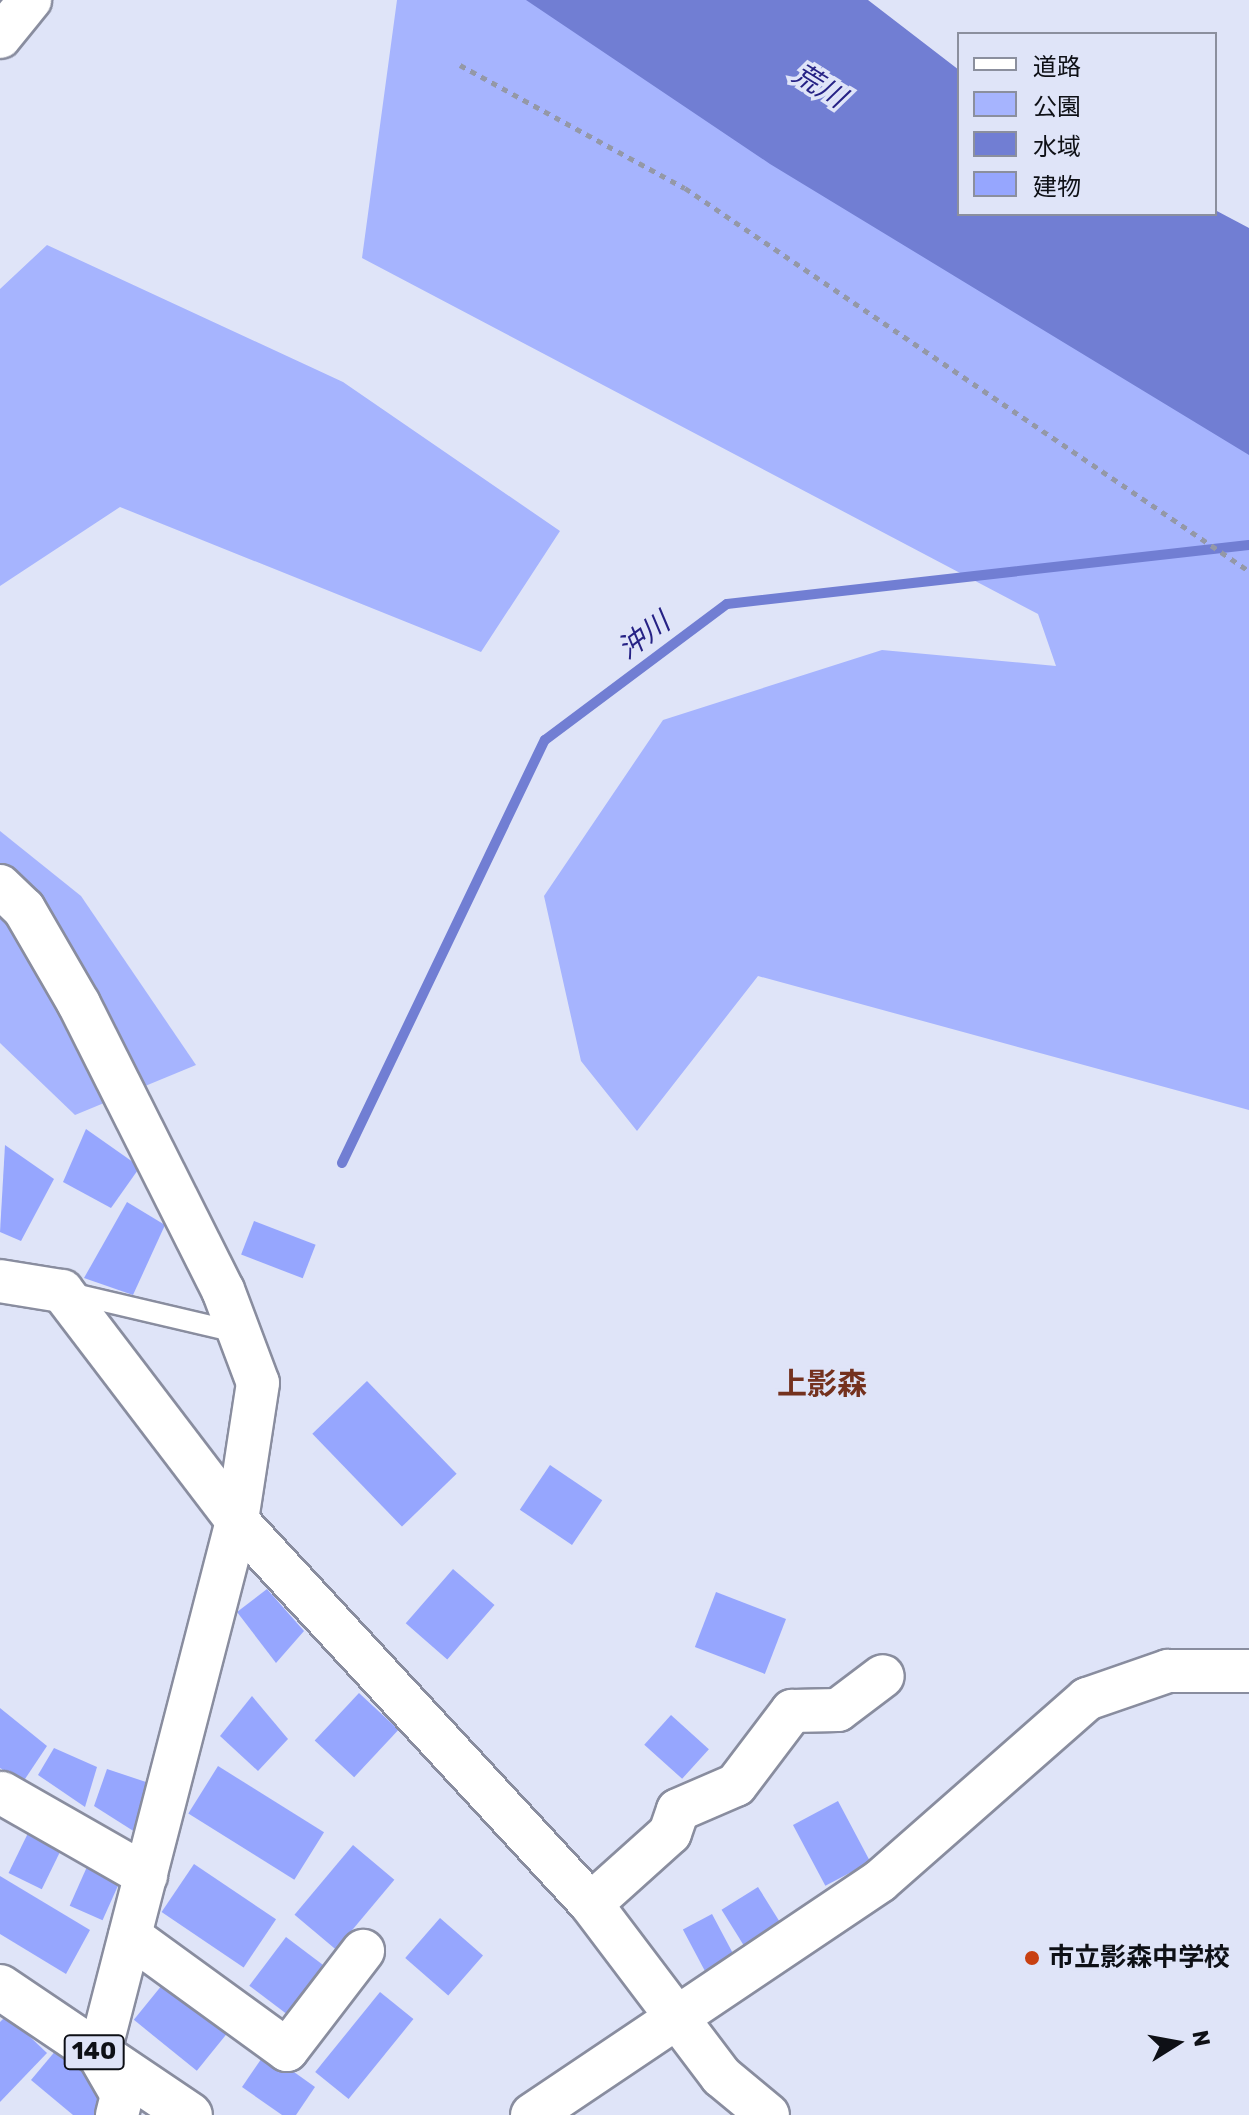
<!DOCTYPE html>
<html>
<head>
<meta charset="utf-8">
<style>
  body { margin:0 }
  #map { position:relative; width:1249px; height:2115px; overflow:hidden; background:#dfe4f8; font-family:Rubik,"Noto Sans JP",sans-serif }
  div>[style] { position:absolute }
  .green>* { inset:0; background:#a6b4fe }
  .water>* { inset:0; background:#717ed3 }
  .stream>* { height:10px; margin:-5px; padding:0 5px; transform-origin:5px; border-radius:5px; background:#717ed3 }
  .building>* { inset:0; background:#96a6fe; transform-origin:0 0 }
  .path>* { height:5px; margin-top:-2.5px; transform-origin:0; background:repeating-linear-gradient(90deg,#9498a7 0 6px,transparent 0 12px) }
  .roads { filter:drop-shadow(2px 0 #898d9f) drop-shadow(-2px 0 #898d9f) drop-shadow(0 2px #898d9f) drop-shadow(0 -2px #898d9f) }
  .service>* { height:20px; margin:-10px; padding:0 10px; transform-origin:10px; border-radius:10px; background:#fff }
  .minor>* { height:42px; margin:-21px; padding:0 21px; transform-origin:21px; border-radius:21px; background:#fff }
  .trunk>* { height:44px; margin:-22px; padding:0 22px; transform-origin:22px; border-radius:22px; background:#fff }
  .dots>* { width:22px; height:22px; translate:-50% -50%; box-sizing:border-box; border:4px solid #dfe4f8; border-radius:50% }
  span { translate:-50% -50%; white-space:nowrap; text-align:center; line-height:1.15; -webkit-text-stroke:7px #dfe4f8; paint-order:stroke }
  .shield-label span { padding:2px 6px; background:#dfe4f8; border:2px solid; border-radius:6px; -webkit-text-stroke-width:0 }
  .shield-label { font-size:24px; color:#0e1016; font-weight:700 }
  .poi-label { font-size:26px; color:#0e1016; font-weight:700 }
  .left { translate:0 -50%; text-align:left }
  .water-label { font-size:28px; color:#262285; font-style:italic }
  .quarter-label { font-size:30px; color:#74311e; font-weight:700 }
  .legend { position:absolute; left:957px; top:32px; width:260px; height:184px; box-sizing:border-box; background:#dfe4f8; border:2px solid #8b8f9e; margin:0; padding:10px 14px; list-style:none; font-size:24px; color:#0e1016 }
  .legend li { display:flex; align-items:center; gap:16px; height:40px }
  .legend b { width:40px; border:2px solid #8b8f9e }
  .north { position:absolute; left:1137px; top:2003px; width:80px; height:80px; -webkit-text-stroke:6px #dfe4f8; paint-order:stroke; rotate:79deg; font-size:22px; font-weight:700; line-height:32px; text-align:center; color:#0e1016 }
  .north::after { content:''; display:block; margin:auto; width:28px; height:36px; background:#0e1016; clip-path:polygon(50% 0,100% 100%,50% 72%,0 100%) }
</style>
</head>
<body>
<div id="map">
  <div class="green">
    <div style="clip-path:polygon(397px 0,612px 0,1249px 397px,1249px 1110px,758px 976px,637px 1131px,581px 1061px,544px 896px,663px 720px,882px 650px,1056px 666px,1038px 614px,362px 258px)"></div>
    <div style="clip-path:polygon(47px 245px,343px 382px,560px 531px,481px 652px,120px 507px,0 586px,0 289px)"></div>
    <div style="clip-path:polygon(0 831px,81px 896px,196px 1065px,75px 1115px,0 1043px)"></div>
  </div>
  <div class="water">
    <div style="clip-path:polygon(526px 0,868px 0,959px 70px,959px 214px,1215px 210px,1249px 228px,1249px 455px,770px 164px)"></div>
  </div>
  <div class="stream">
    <div style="left:342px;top:1163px;width:469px;rotate:-64.4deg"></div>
    <div style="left:545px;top:740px;width:227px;rotate:-36.8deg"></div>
    <div style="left:727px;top:604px;width:525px;rotate:-6.45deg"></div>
  </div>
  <div class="building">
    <div style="clip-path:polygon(86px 1129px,140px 1167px,111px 1208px,63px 1182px)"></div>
    <div style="clip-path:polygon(5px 1145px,54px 1179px,21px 1241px,0 1232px)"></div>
    <div style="clip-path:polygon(127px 1202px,165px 1225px,133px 1295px,84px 1278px)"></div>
    <div style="left:254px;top:1221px;width:66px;height:36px;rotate:21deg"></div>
    <div style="left:367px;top:1381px;width:129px;height:76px;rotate:46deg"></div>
    <div style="left:550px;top:1465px;width:63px;height:54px;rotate:34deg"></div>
    <div style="left:453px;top:1569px;width:55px;height:72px;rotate:41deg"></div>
    <div style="clip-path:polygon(267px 1589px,304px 1631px,276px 1663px,237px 1612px)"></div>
    <div style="left:716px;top:1592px;width:75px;height:59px;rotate:21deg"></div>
    <div style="left:359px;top:1693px;width:54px;height:65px;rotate:43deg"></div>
    <div style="clip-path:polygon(252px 1696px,288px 1739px,258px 1771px,220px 1736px)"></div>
    <div style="clip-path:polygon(0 1708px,47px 1746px,23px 1782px,0 1768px)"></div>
    <div style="left:671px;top:1715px;width:51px;height:40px;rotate:42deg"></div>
    <div style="clip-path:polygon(54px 1748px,97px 1767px,85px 1807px,38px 1775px)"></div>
    <div style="left:218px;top:1766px;width:125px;height:56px;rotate:32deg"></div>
    <div style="clip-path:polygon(107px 1769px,155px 1785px,135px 1832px,94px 1806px)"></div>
    <div style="left:838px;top:1801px;width:69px;height:51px;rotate:62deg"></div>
    <div style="left:30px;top:1829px;width:37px;height:49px;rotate:26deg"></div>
    <div style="left:353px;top:1845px;width:54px;height:91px;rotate:40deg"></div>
    <div style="left:90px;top:1860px;width:36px;height:50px;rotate:24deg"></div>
    <div style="left:194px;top:1864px;width:99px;height:58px;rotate:34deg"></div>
    <div style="clip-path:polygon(0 1876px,90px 1930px,66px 1974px,0 1934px)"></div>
    <div style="left:758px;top:1887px;width:53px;height:43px;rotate:58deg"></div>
    <div style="left:712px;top:1914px;width:53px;height:33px;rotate:62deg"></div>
    <div style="left:440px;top:1918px;width:57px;height:53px;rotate:41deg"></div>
    <div style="left:286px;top:1937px;width:56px;height:61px;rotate:37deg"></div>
    <div style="left:171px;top:1974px;width:81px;height:59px;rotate:39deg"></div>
    <div style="left:380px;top:1992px;width:43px;height:103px;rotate:39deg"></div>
    <div style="clip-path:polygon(7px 2015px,47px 2053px,0 2102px,0 2022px)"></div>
    <div style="clip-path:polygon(57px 2049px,114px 2096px,99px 2115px,73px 2115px,31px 2080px)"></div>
    <div style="clip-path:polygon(266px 2052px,315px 2087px,296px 2115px,282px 2115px,242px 2087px)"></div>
  </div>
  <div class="path">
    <div style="left:460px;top:65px;width:256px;rotate:28.7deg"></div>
    <div style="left:685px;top:188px;width:682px;rotate:34.18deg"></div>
  </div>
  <div class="roads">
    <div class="service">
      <div style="left:70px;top:1293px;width:176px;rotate:13.2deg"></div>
    </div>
    <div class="minor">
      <div style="left:0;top:37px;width:48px;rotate:-51deg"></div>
      <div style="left:0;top:886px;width:33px;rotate:44deg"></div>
      <div style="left:24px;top:909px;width:110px;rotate:59.9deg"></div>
      <div style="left:79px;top:1004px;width:320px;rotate:63.3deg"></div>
      <div style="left:223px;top:1290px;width:99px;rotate:69.4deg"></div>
      <div style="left:258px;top:1383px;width:140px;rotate:98.7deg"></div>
      <div style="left:237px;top:1521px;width:552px;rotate:104.49deg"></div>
      <div style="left:99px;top:2055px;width:46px;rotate:60.1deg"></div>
      <div style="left:122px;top:2095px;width:21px;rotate:104deg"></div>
      <div style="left:0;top:1281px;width:63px;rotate:9.2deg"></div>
      <div style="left:62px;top:1291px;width:289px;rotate:52.7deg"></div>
      <div style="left:237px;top:1521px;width:522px;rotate:47.25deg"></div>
      <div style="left:591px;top:1904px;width:216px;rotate:52.9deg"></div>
      <div style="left:721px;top:2076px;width:61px;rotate:39.7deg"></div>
      <div style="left:2px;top:1793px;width:166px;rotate:29.7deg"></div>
      <div style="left:591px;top:1904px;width:106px;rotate:-41.9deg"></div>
      <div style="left:670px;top:1833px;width:24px;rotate:-71deg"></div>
      <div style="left:678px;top:1810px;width:63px;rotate:-23.3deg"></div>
      <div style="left:736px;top:1785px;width:93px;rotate:-52.9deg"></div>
      <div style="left:792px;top:1711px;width:46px;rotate:-1.2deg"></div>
      <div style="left:838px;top:1710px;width:56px;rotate:-37.1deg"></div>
      <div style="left:130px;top:1936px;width:194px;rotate:36deg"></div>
      <div style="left:287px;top:2050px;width:125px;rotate:-52.5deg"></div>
      <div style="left:532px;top:2115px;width:419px;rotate:-33.9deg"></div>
      <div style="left:880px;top:1881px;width:276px;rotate:-41.3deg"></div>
      <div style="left:1087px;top:1699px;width:86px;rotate:-19.1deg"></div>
      <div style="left:1168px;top:1671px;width:81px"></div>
    </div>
    <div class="trunk">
      <div style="left:0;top:1987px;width:229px;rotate:34deg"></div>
    </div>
  </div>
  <div class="dots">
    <div style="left:1032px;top:1958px;background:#c84012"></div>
  </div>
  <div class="shield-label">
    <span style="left:94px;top:2052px">140</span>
  </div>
  <div class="poi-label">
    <span class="left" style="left:1048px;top:1958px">市立影森中学校</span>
  </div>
  <div class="water-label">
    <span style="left:819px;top:86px;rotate:32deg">荒川</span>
    <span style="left:644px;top:636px;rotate:-37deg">沖川</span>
  </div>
  <div class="quarter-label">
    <span style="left:822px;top:1384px">上影森</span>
  </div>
  <ul class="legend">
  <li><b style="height:10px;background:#fff"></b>道路</li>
  <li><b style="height:22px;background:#a6b4fe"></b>公園</li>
  <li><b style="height:22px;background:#717ed3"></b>水域</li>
  <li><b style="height:22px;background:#96a6fe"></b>建物</li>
  </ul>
  <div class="north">N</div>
</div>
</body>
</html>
